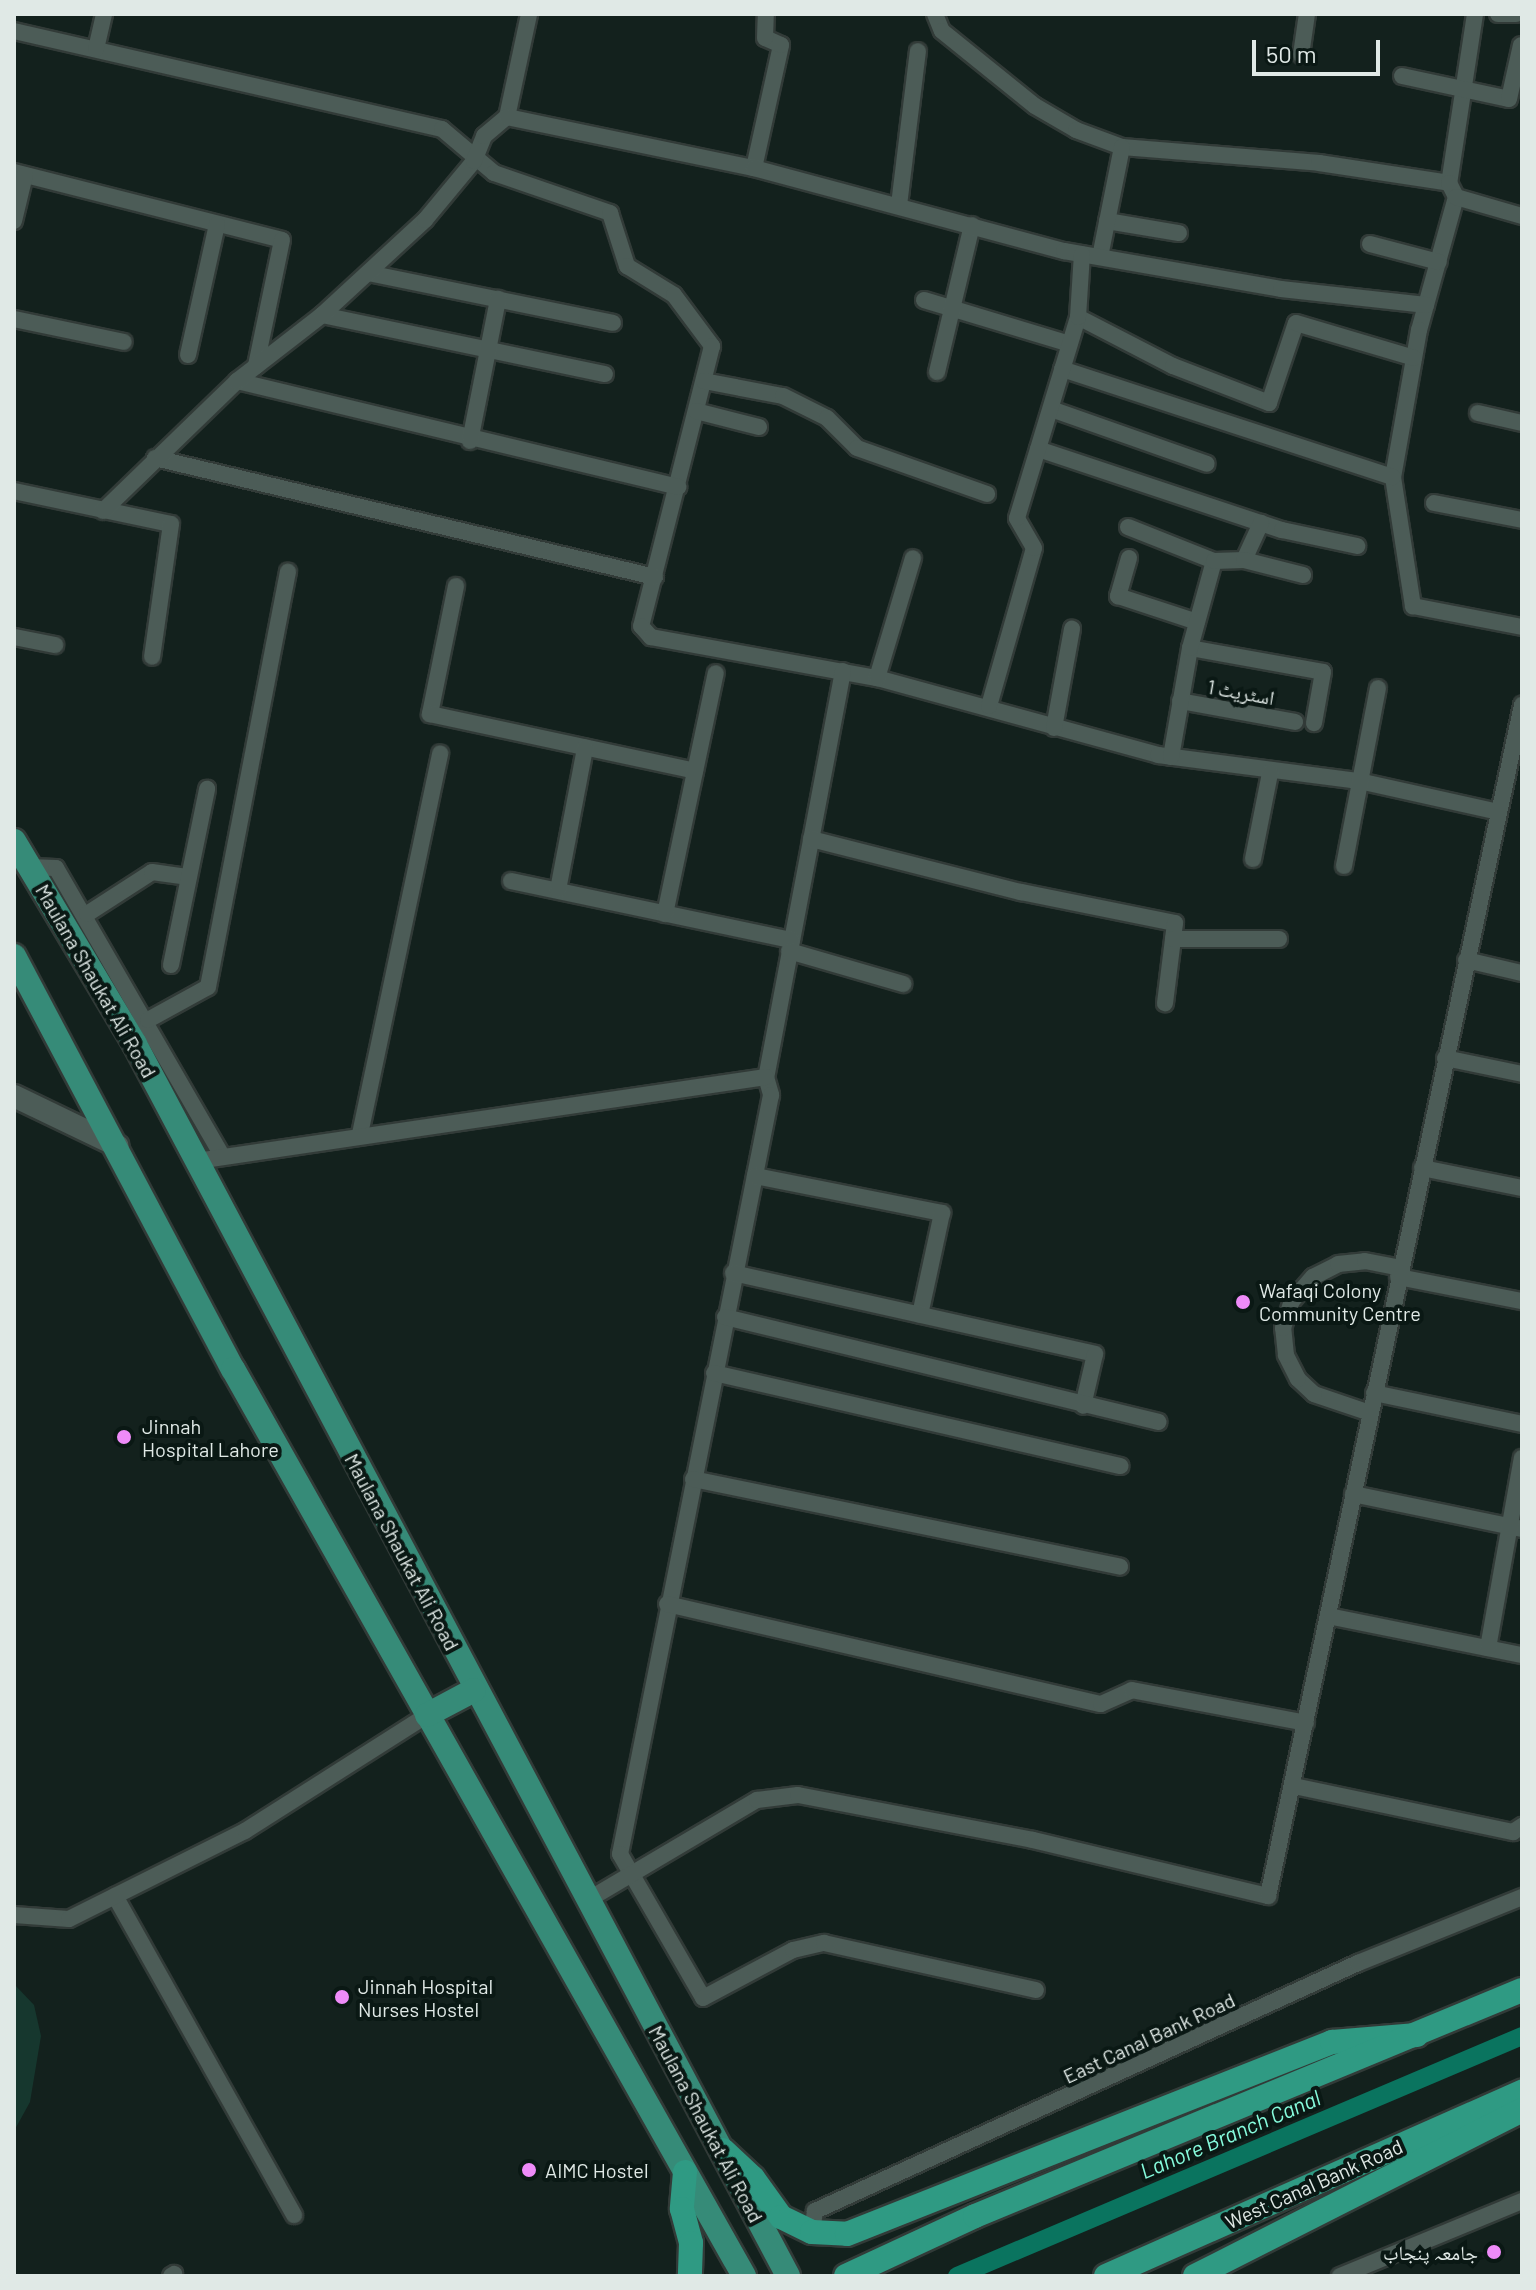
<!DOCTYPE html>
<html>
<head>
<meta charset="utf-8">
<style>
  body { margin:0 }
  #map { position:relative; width:1536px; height:2290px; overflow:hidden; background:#13211d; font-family:Barlow,"Noto Naskh Arabic",sans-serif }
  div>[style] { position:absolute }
  .green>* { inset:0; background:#16372e }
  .canal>* { height:18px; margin:-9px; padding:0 9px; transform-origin:9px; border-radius:9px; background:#0a745f }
  .roads { filter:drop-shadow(2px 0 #323b38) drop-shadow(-2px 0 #323b38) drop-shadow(0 2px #323b38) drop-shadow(0 -2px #323b38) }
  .minor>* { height:16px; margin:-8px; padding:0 8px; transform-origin:8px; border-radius:8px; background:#4c5c57 }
  .secondary>* { height:22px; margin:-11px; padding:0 11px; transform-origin:11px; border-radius:11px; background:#4c5c57 }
  .primary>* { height:24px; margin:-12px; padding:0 12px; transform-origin:12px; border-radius:12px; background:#368b78 }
  .trunk>* { height:24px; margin:-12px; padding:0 12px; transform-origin:12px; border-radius:12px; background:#2f9a83 }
  .dots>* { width:22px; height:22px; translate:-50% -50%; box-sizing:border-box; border:4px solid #0a1814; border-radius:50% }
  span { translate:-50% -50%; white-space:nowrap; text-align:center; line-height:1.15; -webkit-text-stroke:8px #0a1814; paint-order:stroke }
  .street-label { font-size:20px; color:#e0e9e6 }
  .poi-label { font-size:20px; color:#e0e9e6 }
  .left { translate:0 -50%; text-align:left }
  .right { translate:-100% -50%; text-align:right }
  .water-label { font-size:22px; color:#86fbdc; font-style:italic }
  .frame { position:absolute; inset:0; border:16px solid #e0e9e6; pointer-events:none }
  .scale { position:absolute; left:1252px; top:40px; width:128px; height:36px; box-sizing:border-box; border:4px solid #e0e9e6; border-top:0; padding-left:10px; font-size:24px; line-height:28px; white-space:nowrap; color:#e0e9e6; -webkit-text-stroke:6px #0a1814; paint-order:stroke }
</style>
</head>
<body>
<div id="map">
  <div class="green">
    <div style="clip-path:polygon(14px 1984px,34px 2005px,41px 2036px,30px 2102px,14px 2131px)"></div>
  </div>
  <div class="canal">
    <div style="left:957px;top:2276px;width:614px;rotate:-23.01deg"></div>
  </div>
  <div class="roads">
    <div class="minor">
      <div style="left:935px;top:14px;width:18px;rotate:68deg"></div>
      <div style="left:942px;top:31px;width:119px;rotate:38.9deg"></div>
      <div style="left:1035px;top:106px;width:48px;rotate:30.3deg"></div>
      <div style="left:1076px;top:130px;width:49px;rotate:20.3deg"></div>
      <div style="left:1122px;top:147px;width:198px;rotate:4.6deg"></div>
      <div style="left:1319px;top:163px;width:132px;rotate:8.7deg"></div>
      <div style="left:1475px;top:14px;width:171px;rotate:98.7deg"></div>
      <div style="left:1449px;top:183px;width:16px;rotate:63deg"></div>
      <div style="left:1456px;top:197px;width:138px;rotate:105.5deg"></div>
      <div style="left:1419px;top:330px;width:149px;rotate:100deg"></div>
      <div style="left:1393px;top:477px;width:131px;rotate:81.2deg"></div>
      <div style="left:1413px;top:606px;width:111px;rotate:10.9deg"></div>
      <div style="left:1498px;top:14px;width:18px"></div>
      <div style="left:14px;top:31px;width:439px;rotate:12.9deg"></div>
      <div style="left:442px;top:129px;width:68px;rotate:40.2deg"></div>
      <div style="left:494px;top:173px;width:123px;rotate:19deg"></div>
      <div style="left:610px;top:213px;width:56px;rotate:72.2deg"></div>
      <div style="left:627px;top:266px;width:55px;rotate:31.7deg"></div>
      <div style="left:674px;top:295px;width:64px;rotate:53.3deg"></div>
      <div style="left:712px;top:346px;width:289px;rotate:104.2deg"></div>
      <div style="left:641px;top:626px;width:15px;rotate:48deg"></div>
      <div style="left:651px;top:637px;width:230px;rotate:10.3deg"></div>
      <div style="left:877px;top:678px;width:291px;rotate:15.3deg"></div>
      <div style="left:1158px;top:755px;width:203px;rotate:7.4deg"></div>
      <div style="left:1359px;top:781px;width:143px;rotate:12.5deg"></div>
      <div style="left:96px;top:49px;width:36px;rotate:-77deg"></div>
      <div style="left:1301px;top:55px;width:41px;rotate:-81.7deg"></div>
      <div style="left:1402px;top:76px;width:109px;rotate:12.1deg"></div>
      <div style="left:1509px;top:99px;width:55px;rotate:-77.5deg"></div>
      <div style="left:507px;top:117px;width:105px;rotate:-77.9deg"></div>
      <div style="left:754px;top:168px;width:126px;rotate:-77.6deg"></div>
      <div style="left:781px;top:45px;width:17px;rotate:-156deg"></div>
      <div style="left:765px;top:38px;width:24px;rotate:-88deg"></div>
      <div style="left:14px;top:172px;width:276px;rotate:14.2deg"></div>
      <div style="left:282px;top:240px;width:129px;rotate:101.7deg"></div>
      <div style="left:1456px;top:197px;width:69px;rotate:16.1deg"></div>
      <div style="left:899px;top:205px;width:155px;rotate:-83deg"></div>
      <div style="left:14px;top:221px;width:47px;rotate:-76.6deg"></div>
      <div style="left:1107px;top:221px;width:73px;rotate:9.5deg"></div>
      <div style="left:1370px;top:244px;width:71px;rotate:14.6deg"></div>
      <div style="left:1100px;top:257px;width:112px;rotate:-78.7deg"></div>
      <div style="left:368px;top:273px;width:250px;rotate:11.5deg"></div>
      <div style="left:924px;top:300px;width:152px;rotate:16.8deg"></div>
      <div style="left:322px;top:315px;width:289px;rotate:11.8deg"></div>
      <div style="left:1078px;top:317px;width:107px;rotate:27.3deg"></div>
      <div style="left:1173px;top:366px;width:103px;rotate:21.1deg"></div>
      <div style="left:1269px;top:403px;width:84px;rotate:-71.4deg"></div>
      <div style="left:1296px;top:323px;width:123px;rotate:16.5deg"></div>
      <div style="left:14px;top:319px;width:112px;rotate:11.8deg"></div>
      <div style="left:188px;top:355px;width:134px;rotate:-77.5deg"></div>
      <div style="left:1062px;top:369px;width:348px;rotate:18.1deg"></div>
      <div style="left:937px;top:372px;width:151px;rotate:-76.6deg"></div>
      <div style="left:237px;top:381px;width:454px;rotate:13.5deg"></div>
      <div style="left:704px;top:381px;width:80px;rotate:10.8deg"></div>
      <div style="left:783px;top:396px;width:49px;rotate:26.6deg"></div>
      <div style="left:827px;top:418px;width:42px;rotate:45deg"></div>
      <div style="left:857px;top:448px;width:138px;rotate:19.5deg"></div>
      <div style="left:1051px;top:409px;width:165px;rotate:19.4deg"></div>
      <div style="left:696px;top:411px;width:65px;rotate:14.3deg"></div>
      <div style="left:1478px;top:413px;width:45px;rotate:12.8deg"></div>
      <div style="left:470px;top:441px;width:145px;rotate:-78.8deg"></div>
      <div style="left:1038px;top:449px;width:257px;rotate:18.4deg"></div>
      <div style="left:1282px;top:530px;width:77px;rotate:12deg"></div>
      <div style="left:155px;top:458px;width:514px;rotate:13.39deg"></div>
      <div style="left:14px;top:491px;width:160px;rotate:11.9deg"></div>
      <div style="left:171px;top:524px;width:134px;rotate:98.1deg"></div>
      <div style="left:1434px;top:503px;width:90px;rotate:10.9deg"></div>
      <div style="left:103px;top:511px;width:187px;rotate:-44.1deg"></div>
      <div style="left:237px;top:381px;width:108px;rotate:-37.8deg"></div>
      <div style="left:322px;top:315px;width:140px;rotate:-42.7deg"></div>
      <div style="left:425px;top:220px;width:77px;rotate:-50.3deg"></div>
      <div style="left:474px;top:161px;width:27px;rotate:-68deg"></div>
      <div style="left:484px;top:136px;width:30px;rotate:-40deg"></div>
      <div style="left:507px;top:117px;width:252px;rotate:11.7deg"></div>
      <div style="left:754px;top:168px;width:321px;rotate:15deg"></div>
      <div style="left:1064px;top:251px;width:220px;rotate:9.9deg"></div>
      <div style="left:1281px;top:289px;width:146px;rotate:6.3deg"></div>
      <div style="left:1128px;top:527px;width:92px;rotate:21.6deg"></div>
      <div style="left:1129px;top:558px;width:40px;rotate:106deg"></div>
      <div style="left:1118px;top:596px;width:83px;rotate:18.2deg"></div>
      <div style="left:1244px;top:560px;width:41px;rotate:-65.3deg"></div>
      <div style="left:456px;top:586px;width:131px;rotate:101.5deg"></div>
      <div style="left:430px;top:714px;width:271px;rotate:12.1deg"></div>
      <div style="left:14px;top:637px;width:42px;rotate:11deg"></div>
      <div style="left:1190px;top:648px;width:135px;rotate:10.2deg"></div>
      <div style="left:1323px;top:672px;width:52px;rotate:100deg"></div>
      <div style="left:843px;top:671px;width:413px;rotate:100.7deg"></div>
      <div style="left:766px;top:1077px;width:19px;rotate:74deg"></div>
      <div style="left:771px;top:1095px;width:774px;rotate:101.25deg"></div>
      <div style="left:620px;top:1854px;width:166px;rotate:60deg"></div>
      <div style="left:703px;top:1998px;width:102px;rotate:-28.1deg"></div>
      <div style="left:793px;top:1950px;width:32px;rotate:-13deg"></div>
      <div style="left:824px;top:1943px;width:217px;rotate:12.5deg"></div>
      <div style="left:877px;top:678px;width:125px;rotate:-73.3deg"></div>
      <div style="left:1180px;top:701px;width:117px;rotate:10.3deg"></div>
      <div style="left:989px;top:706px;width:164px;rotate:-74.1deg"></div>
      <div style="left:1034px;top:548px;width:34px;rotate:-120deg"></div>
      <div style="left:1017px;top:518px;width:210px;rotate:-73.1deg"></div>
      <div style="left:1078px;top:317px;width:63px;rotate:-86.4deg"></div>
      <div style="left:1054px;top:728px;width:101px;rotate:-79.7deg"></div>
      <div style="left:1171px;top:757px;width:111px;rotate:-80.1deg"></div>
      <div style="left:1190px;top:648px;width:90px;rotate:-74.6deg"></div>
      <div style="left:1214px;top:561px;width:30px;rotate:-2deg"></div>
      <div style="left:1244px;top:560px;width:61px;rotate:14.3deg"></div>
      <div style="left:811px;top:839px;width:217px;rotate:14.2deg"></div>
      <div style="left:1021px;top:892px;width:157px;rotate:11.4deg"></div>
      <div style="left:1175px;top:923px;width:81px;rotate:97.1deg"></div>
      <div style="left:1253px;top:859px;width:88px;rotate:-78.8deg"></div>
      <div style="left:1344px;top:866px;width:181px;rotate:-79.2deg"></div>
      <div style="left:29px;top:867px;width:27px;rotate:2deg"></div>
      <div style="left:56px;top:868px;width:332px;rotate:60deg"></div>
      <div style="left:511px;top:881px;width:287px;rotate:11.9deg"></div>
      <div style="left:558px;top:890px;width:145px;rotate:-79.2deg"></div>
      <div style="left:87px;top:914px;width:77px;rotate:-32.9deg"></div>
      <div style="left:152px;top:872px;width:37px;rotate:8deg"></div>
      <div style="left:665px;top:914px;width:246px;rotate:-78.1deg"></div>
      <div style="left:1173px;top:939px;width:106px"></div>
      <div style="left:789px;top:951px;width:119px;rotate:16.1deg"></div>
      <div style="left:1466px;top:960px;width:57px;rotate:13.1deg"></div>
      <div style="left:171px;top:965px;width:180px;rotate:-78.4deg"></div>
      <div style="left:148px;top:1020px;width:68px;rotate:-28.8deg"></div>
      <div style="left:208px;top:987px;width:423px;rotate:-79.1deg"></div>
      <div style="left:1445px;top:1058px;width:79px;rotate:11.7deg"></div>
      <div style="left:360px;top:1134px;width:389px;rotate:-78.1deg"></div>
      <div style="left:197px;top:1161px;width:575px;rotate:-8.4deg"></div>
      <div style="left:1422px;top:1168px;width:102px;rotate:11.3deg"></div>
      <div style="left:755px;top:1176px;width:191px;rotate:11.2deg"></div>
      <div style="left:942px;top:1213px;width:104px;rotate:102.2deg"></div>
      <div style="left:733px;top:1273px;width:371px;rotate:12.6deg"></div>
      <div style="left:1095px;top:1354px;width:53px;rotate:103deg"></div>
      <div style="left:1398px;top:1277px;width:126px;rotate:11deg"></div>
      <div style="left:725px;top:1317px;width:446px;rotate:13.6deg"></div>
      <div style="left:714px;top:1373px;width:417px;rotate:12.9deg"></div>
      <div style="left:1374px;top:1393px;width:151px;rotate:11.8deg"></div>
      <div style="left:1370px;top:1413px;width:59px;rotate:-161.3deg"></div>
      <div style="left:1314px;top:1394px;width:22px;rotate:-137deg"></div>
      <div style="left:1298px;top:1379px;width:27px;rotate:-117deg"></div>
      <div style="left:1286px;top:1355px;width:27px;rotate:-96deg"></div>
      <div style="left:1283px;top:1328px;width:28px;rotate:-72deg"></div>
      <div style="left:1292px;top:1301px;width:32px;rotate:-49deg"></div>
      <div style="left:1313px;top:1277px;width:28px;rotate:-27deg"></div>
      <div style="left:1338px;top:1264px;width:27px;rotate:-6deg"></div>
      <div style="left:1365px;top:1261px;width:36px;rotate:11deg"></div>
      <div style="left:693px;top:1479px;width:436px;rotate:11.6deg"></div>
      <div style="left:1353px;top:1494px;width:173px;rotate:11.7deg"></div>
      <div style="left:667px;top:1604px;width:445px;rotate:13deg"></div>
      <div style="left:1101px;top:1704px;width:34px;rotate:-24deg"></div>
      <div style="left:1132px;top:1690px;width:177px;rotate:10.7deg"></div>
      <div style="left:1328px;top:1616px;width:198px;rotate:11.4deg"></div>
      <div style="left:1488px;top:1648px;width:193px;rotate:-79.9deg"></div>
      <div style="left:1294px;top:1786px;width:224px;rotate:11.9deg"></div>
      <div style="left:1513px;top:1832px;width:11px;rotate:-34deg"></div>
      <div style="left:115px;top:1896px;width:366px;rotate:60.7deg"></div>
      <div style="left:586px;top:1901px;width:199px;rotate:-30.6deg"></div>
      <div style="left:757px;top:1800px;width:41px;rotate:-7deg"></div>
      <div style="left:798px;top:1795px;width:239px;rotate:10.8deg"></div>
      <div style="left:1033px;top:1840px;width:242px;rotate:13.4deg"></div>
      <div style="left:1268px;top:1896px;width:1218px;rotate:-77.96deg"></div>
      <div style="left:14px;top:1915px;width:55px;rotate:4.2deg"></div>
      <div style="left:69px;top:1919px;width:197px;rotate:-26.6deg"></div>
      <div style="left:245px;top:1831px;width:216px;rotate:-32.5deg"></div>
      <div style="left:812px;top:2232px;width:21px;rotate:-82deg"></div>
      <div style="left:815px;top:2211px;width:597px;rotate:-24.55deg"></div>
      <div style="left:1358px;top:1963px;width:177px;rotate:-21.9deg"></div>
      <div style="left:171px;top:2276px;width:4px;rotate:-34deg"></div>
      <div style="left:1340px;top:2276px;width:197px;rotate:-22.4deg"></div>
    </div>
    <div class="secondary">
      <div style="left:14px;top:1096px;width:115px;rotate:25.7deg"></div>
    </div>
    <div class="primary">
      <div style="left:14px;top:841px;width:236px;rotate:59.2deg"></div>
      <div style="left:135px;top:1044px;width:1394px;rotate:62.07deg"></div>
      <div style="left:14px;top:956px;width:467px;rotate:62.1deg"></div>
      <div style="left:233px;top:1369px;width:1041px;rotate:60.6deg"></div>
      <div style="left:427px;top:1715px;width:53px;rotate:-28deg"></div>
    </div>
    <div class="trunk">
      <div style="left:723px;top:2150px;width:41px;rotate:43deg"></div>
      <div style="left:753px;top:2178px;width:48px;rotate:54.3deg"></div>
      <div style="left:781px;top:2217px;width:34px;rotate:26deg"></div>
      <div style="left:812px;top:2232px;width:35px;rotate:3deg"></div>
      <div style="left:847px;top:2234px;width:522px;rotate:-21.6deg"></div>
      <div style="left:1332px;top:2042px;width:85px;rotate:-4.7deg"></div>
      <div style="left:685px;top:2172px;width:37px;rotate:95deg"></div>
      <div style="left:682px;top:2209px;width:35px;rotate:75deg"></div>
      <div style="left:691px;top:2243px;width:33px;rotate:92deg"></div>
      <div style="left:846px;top:2276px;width:142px;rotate:-24.9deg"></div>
      <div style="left:975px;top:2216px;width:592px;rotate:-22.45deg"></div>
      <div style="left:1106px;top:2276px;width:455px;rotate:-23.9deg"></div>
      <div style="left:1195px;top:2276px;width:367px;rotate:-26.9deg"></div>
    </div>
  </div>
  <div class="dots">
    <div style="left:1243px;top:1302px;background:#ee8bf8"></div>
    <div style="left:124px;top:1437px;background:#ee8bf8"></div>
    <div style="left:342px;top:1997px;background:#ee8bf8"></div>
    <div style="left:529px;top:2170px;background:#ee8bf8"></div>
    <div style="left:1494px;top:2252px;background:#ee8bf8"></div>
  </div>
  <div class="street-label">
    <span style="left:1241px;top:692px;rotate:10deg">اسٹریٹ 1</span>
    <span style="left:96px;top:981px;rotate:60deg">Maulana Shaukat Ali Road</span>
    <span style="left:402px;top:1552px;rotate:62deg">Maulana Shaukat Ali Road</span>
    <span style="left:1149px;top:2038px;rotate:-25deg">East Canal Bank Road</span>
    <span style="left:706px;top:2124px;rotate:62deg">Maulana Shaukat Ali Road</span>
    <span style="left:1314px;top:2184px;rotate:-24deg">West Canal Bank Road</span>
  </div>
  <div class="poi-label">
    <span class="left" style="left:1259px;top:1302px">Wafaqi Colony<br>Community Centre</span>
    <span class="left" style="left:142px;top:1438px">Jinnah<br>Hospital Lahore</span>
    <span class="left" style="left:358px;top:1998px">Jinnah Hospital<br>Nurses Hostel</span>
    <span class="left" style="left:545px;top:2170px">AIMC Hostel</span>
    <span class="right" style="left:1478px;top:2252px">جامعہ پنجاب</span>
  </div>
  <div class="water-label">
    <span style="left:1230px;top:2134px;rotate:-23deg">Lahore Branch Canal</span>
  </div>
  <div class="frame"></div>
  <div class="scale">50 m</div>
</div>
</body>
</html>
